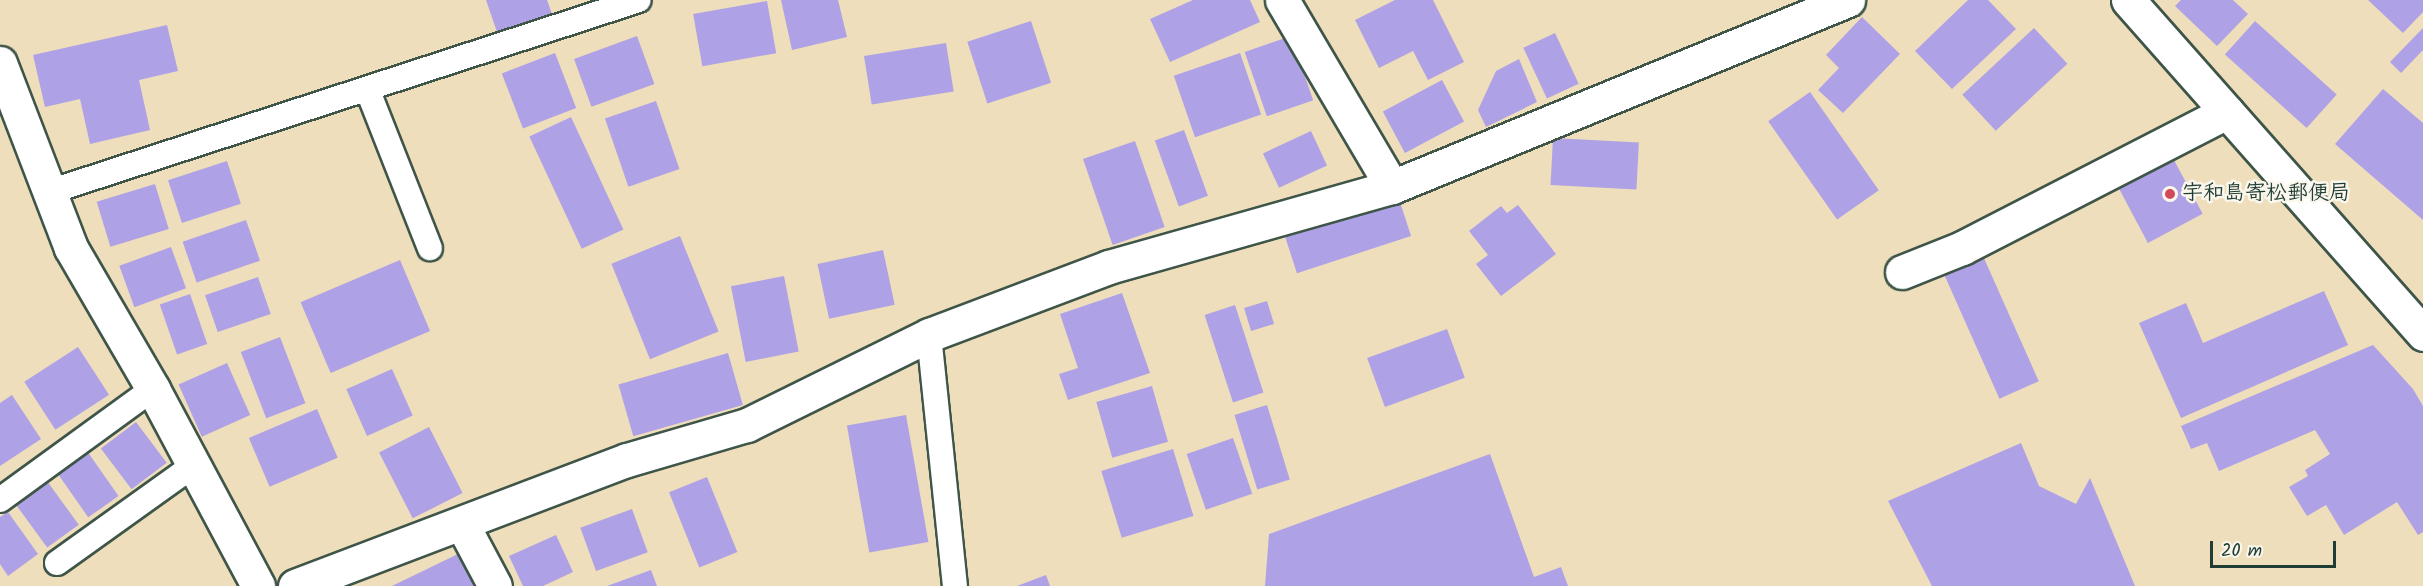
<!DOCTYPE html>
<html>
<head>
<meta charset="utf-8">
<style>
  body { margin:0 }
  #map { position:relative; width:2423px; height:586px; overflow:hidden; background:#eedebc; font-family:Kalam,"Klee One",sans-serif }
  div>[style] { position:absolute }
  .building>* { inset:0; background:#afa1e5; transform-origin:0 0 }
  .roads { filter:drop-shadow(2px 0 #3e5548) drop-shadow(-2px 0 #3e5548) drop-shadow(0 2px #3e5548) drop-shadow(0 -2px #3e5548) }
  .lane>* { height:24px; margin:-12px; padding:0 12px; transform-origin:12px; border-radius:12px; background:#fff }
  .street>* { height:33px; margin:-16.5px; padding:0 16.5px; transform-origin:16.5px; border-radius:16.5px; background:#fff }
  .secondary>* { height:33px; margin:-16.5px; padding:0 16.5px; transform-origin:16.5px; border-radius:16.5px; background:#fff }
  .dots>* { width:16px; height:16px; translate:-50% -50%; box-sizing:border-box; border:3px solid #fbf7ec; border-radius:50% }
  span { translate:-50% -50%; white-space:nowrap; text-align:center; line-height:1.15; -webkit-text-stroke:5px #fbf7ec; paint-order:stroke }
  .poi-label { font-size:21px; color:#1f3d34; font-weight:700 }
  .left { translate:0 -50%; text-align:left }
  .scale { position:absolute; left:2210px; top:541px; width:126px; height:27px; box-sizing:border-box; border:3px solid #1f3d34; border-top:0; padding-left:8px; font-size:18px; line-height:21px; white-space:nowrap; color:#1f3d34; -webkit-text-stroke:4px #fbf7ec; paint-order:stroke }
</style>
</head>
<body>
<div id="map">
  <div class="building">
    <div style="clip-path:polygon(486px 0,547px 0,553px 17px,498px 35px)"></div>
    <div style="clip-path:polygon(781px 0,838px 0,847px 37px,792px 50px)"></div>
    <div style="clip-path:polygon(1193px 0,1250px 0,1260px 22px,1170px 62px,1150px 19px)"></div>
    <div style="clip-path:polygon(1395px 0,1433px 0,1464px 62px,1428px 80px,1413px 51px,1379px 68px,1355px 20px)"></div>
    <div style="clip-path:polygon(1968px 0,1988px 0,2016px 29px,1952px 89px,1915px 51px)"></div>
    <div style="clip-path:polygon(2181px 0,2233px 0,2248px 14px,2217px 46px,2175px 6px)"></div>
    <div style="clip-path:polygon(2368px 0,2423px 0,2423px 12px,2403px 33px)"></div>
    <div style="left:767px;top:1px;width:53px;height:75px;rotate:80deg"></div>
    <div style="clip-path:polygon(1862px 17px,1900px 54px,1843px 113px,1818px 90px,1839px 68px,1826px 55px)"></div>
    <div style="left:1031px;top:21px;width:65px;height:67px;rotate:72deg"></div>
    <div style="left:2255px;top:21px;width:110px;height:45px;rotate:42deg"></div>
    <div style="clip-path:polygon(167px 25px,178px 71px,139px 80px,150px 130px,90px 144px,80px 99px,45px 107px,33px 55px)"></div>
    <div style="left:2034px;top:28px;width:49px;height:98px;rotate:47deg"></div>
    <div style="clip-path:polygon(2423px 28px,2423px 50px,2401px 73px,2390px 62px)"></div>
    <div style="left:1555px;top:33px;width:56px;height:35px;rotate:65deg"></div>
    <div style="left:637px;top:36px;width:51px;height:67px;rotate:70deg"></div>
    <div style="left:1291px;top:36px;width:68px;height:49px;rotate:71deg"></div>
    <div style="left:946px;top:43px;width:49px;height:83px;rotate:81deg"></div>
    <div style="left:555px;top:53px;width:59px;height:57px;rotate:69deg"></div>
    <div style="left:1240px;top:53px;width:65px;height:70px;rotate:71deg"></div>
    <div style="clip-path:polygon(1519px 59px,1537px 102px,1486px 127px,1478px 110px,1496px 71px)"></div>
    <div style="left:1442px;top:80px;width:47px;height:67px;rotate:62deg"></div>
    <div style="clip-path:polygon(2383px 89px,2423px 123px,2423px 220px,2335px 144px)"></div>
    <div style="left:1810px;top:92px;width:120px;height:51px;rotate:55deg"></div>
    <div style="left:656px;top:101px;width:72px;height:54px;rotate:71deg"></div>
    <div style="left:571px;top:117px;width:124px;height:46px;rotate:65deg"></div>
    <div style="left:1184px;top:130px;width:70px;height:31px;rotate:70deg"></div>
    <div style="left:1311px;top:131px;width:38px;height:53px;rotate:65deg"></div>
    <div style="left:1553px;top:138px;width:86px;height:47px;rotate:3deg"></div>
    <div style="left:1135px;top:141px;width:91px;height:55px;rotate:71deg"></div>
    <div style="left:2174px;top:160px;width:61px;height:62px;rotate:62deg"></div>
    <div style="left:227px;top:161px;width:45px;height:62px;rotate:72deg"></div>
    <div style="left:155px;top:184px;width:47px;height:61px;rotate:73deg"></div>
    <div style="left:1399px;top:199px;width:39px;height:120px;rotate:72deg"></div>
    <div style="clip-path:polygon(1518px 205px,1556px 254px,1501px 296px,1476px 264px,1488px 255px,1469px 231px,1501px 206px,1507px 213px)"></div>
    <div style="left:246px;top:220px;width:43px;height:67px;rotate:71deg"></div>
    <div style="left:680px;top:236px;width:103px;height:74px;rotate:68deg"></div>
    <div style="left:171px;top:247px;width:44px;height:55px;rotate:70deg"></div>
    <div style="left:883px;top:250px;width:56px;height:67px;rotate:78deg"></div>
    <div style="left:1983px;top:256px;width:137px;height:43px;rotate:66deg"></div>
    <div style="left:400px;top:260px;width:77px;height:108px;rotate:67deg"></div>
    <div style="left:784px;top:276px;width:77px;height:54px;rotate:79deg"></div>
    <div style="left:258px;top:277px;width:39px;height:56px;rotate:71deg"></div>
    <div style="clip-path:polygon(2324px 291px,2348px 345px,2181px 418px,2139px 323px,2186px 303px,2203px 343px)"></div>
    <div style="clip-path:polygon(1122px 293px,1150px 373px,1068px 400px,1059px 374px,1078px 368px,1060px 314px)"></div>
    <div style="left:190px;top:294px;width:53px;height:32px;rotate:71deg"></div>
    <div style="left:1267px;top:301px;width:24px;height:24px;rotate:73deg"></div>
    <div style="left:1235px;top:305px;width:92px;height:32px;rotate:72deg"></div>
    <div style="left:1447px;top:329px;width:52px;height:85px;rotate:70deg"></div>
    <div style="left:280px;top:337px;width:71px;height:42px;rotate:69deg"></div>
    <div style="clip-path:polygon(2373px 345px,2413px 389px,2423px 406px,2423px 532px,2418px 535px,2397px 502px,2344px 535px,2326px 505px,2307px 516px,2289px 487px,2308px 476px,2305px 470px,2330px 454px,2315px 430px,2219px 471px,2207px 443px,2191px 449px,2181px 426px)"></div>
    <div style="left:78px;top:347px;width:57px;height:64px;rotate:57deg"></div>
    <div style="left:728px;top:353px;width:54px;height:114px;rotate:74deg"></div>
    <div style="left:227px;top:363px;width:57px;height:53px;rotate:66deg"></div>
    <div style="left:392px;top:369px;width:51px;height:50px;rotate:66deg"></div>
    <div style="left:1152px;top:386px;width:58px;height:58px;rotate:74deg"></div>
    <div style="clip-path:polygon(12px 395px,41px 439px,0 466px,0 403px)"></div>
    <div style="left:1267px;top:405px;width:78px;height:34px;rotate:73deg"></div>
    <div style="left:317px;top:409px;width:53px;height:74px;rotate:67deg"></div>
    <div style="left:906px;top:415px;width:129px;height:60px;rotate:80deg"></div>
    <div style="left:136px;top:422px;width:51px;height:44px;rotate:53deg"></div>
    <div style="left:429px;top:427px;width:74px;height:56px;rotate:63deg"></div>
    <div style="left:1233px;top:438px;width:59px;height:49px;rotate:71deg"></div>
    <div style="clip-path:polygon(2021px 443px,2039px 486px,2076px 504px,2090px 478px,2135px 586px,1932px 586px,1888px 501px)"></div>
    <div style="left:1173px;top:449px;width:70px;height:75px;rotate:73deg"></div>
    <div style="left:87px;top:451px;width:55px;height:37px;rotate:55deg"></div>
    <div style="clip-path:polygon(1490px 454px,1534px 577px,1561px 567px,1568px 586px,1265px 586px,1269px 534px)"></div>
    <div style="left:707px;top:477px;width:81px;height:41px;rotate:68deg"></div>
    <div style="left:47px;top:481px;width:54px;height:39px;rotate:54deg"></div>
    <div style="left:632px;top:509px;width:46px;height:55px;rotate:70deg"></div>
    <div style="clip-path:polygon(8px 512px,38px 554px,8px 576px,0 564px,0 517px)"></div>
    <div style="clip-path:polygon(556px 535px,573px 572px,543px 586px,523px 586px,509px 556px)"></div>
    <div style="clip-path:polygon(458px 554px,474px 586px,392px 586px)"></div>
    <div style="clip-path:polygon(651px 570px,657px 586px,607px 586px)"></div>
    <div style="clip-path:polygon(1046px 575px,1050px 586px,1017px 586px)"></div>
  </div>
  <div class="roads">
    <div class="lane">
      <div style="left:368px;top:91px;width:169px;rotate:68.5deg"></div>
      <div style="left:49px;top:192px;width:620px;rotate:-18.03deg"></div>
      <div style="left:929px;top:335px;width:252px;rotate:84.1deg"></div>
      <div style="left:0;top:500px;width:189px;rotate:-36deg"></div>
      <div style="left:57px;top:563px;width:168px;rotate:-35.6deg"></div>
    </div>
    <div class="street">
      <div style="left:1282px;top:0;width:217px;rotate:59.5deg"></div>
      <div style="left:0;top:63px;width:198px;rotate:69deg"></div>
      <div style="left:71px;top:248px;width:163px;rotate:59.8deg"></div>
      <div style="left:153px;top:389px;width:223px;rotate:61.9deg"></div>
      <div style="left:1902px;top:272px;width:65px;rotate:-21.8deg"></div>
      <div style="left:1962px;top:248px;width:298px;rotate:-27.2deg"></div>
      <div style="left:462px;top:524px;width:70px;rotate:62deg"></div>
      <div style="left:295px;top:586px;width:355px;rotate:-20.8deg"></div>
      <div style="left:627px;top:460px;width:125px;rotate:-16.3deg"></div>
      <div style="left:747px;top:425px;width:203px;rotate:-26.3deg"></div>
      <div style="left:929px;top:335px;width:192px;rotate:-20.7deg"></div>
      <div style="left:1109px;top:267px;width:294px;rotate:-15.8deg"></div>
      <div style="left:1392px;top:187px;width:493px;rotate:-22.3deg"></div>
    </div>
    <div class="secondary">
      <div style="left:2128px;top:0;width:446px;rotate:48.5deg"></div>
    </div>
  </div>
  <div class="dots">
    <div style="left:2170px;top:194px;background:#d1495b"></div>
  </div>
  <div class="poi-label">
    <span class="left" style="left:2182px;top:194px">宇和島寄松郵便局</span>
  </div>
  <div class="scale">20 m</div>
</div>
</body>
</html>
